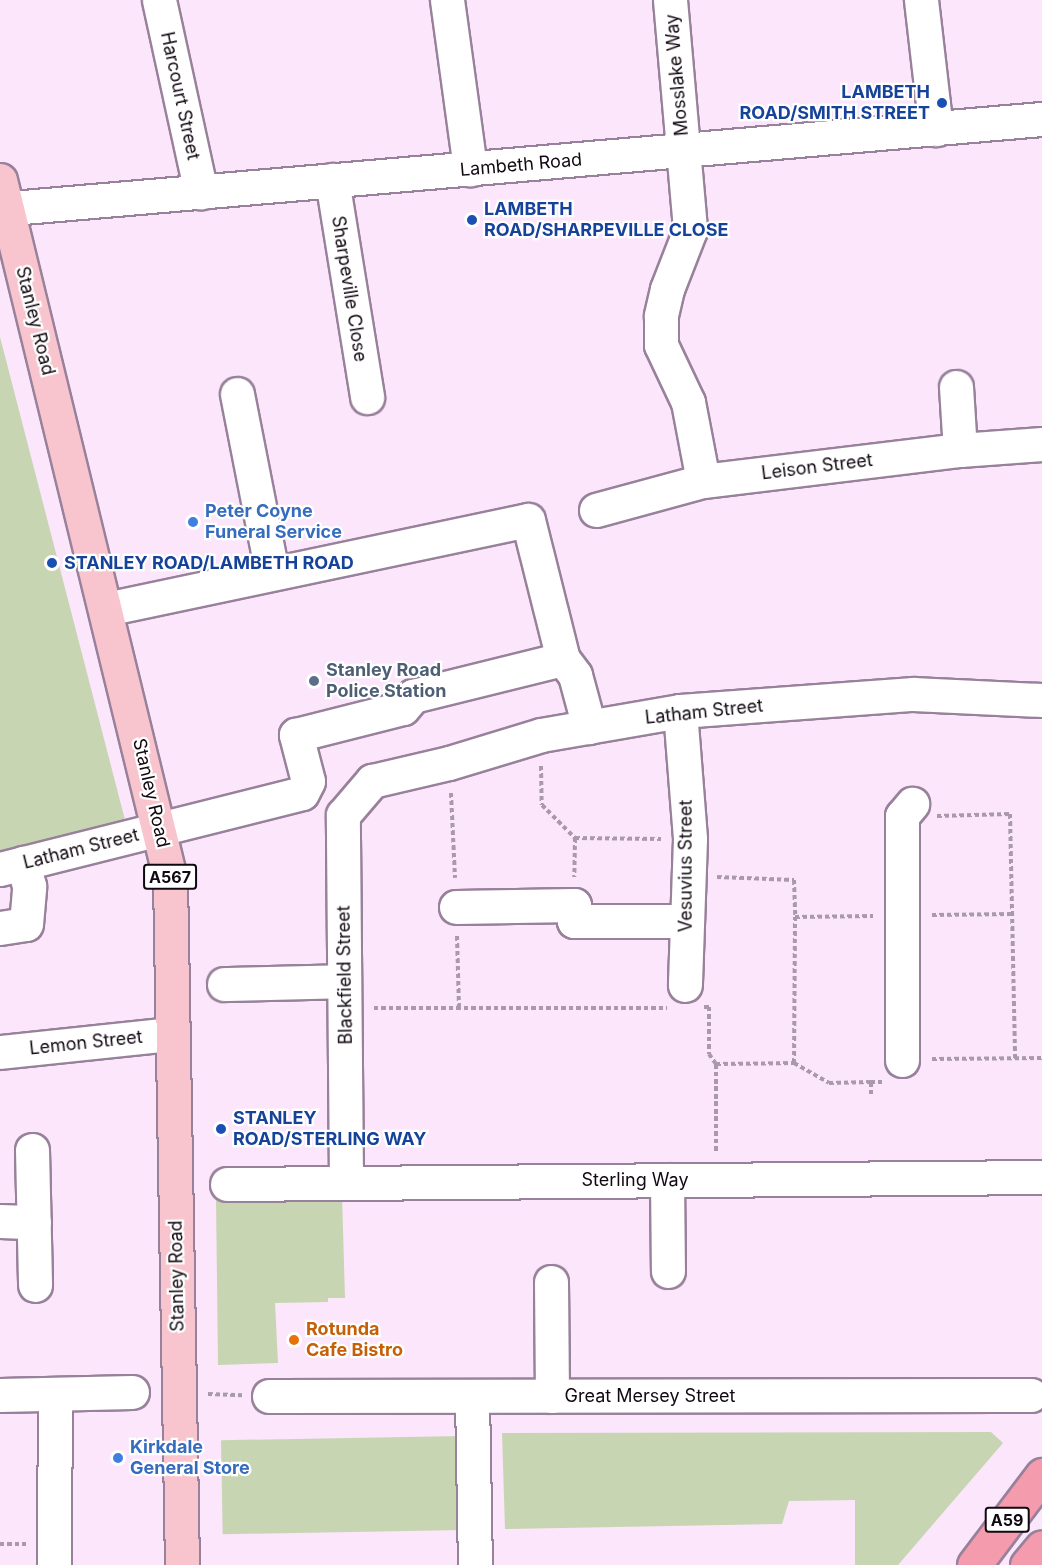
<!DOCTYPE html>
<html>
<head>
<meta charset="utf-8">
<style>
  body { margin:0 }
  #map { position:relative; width:1042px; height:1565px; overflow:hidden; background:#fbe6fc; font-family:Inter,sans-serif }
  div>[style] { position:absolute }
  .green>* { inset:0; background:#c8d5b2; transform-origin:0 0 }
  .path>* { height:4px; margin-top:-2px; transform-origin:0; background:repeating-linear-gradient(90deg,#a999aa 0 4.5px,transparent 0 7.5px) }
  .roads { filter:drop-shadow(2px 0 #98819a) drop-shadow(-2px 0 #98819a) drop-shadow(0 2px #98819a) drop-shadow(0 -2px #98819a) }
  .minor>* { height:33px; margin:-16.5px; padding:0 16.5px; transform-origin:16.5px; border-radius:16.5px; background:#fff }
  .major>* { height:33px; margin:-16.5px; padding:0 16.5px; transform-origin:16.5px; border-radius:16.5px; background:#f8c4ce }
  .highway>* { height:33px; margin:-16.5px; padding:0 16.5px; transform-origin:16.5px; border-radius:16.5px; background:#f49cad }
  .dots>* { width:16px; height:16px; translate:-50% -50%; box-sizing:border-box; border:3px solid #fff; border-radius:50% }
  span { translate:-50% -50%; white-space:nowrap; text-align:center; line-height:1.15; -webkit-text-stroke:4.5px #fff; paint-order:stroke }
  .shield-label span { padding:2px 4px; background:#fff; border:2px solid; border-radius:4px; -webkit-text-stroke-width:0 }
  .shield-label { font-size:16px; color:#110911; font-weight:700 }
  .street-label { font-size:18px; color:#110911 }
  .transit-label { font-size:18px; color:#164399; font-weight:700 }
  .right { translate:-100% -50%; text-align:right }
  .left { translate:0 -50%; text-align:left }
  .shop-label { font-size:18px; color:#366cbe; font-weight:700 }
  .service-label { font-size:18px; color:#4e5e75; font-weight:700 }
  .food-label { font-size:18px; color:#c56008; font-weight:700 }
</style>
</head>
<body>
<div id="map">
  <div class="green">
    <div style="clip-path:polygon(0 337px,125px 820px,0 852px)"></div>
    <div style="clip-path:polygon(342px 1195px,345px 1298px,328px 1298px,328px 1302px,275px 1303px,278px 1363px,218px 1365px,216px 1197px)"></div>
    <div style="clip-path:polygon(991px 1432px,1003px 1443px,898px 1565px,855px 1565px,855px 1500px,789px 1501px,782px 1524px,505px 1529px,502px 1433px)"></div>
    <div style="left:462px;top:1436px;width:94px;height:241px;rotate:89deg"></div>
  </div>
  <div class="path">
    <div style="left:541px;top:766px;width:39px;rotate:89deg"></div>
    <div style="left:542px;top:805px;width:47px;rotate:45deg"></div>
    <div style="left:575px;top:838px;width:39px;rotate:91deg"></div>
    <div style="left:451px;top:793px;width:85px;rotate:87.3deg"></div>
    <div style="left:937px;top:816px;width:73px;rotate:-1.6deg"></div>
    <div style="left:1010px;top:814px;width:244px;rotate:88.8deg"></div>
    <div style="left:575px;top:838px;width:86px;rotate:0.7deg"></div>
    <div style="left:717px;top:877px;width:77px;rotate:2.2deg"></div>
    <div style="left:794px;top:880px;width:37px;rotate:88deg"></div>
    <div style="left:795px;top:917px;width:78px;rotate:-0.7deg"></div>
    <div style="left:932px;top:915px;width:80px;rotate:-0.7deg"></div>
    <div style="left:457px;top:936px;width:72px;rotate:88.4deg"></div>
    <div style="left:704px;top:1007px;width:5px"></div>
    <div style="left:709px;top:1007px;width:47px;rotate:90deg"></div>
    <div style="left:709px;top:1054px;width:12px;rotate:55deg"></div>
    <div style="left:716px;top:1064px;width:88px;rotate:90deg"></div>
    <div style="left:374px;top:1008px;width:293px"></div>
    <div style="left:932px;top:1059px;width:110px;rotate:-0.5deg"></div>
    <div style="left:794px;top:1063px;width:40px;rotate:29.7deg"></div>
    <div style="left:829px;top:1083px;width:42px;rotate:-1.4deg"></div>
    <div style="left:716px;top:1064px;width:78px;rotate:-0.7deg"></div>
    <div style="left:794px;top:1063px;width:146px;rotate:-89.6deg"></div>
    <div style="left:871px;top:1094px;width:12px;rotate:-90deg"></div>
    <div style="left:871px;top:1082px;width:11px"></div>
    <div style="left:208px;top:1394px;width:34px;rotate:2deg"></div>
    <div style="left:0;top:1544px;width:26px"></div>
  </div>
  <div class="roads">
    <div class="minor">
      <div style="left:159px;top:0;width:197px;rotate:77.7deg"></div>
      <div style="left:447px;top:0;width:171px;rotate:82.2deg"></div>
      <div style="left:670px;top:0;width:231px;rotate:85deg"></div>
      <div style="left:690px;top:230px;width:63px;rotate:111.3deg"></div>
      <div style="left:667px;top:289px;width:28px;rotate:103deg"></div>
      <div style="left:661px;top:316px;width:29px;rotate:90deg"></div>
      <div style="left:661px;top:345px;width:63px;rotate:64.7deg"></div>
      <div style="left:688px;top:402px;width:80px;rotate:79.2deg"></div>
      <div style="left:921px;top:0;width:130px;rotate:83.4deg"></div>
      <div style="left:332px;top:180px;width:220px;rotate:80.8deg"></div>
      <div style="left:0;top:209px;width:1046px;rotate:-4.94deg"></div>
      <div style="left:956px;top:387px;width:63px;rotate:86.4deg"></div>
      <div style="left:237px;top:394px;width:181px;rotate:78.9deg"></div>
      <div style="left:596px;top:510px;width:111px;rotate:-15.2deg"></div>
      <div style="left:703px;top:481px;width:259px;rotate:-6.9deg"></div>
      <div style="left:960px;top:450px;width:82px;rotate:-4.2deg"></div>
      <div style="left:106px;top:609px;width:431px;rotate:-11.9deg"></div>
      <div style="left:528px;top:520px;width:143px;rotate:75.9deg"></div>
      <div style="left:680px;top:711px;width:128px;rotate:85.5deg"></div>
      <div style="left:690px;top:839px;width:146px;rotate:92deg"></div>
      <div style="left:0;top:869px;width:311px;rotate:-14.1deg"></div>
      <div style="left:302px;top:793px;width:13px;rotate:-63deg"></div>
      <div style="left:308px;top:781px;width:48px;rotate:-104.6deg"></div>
      <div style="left:296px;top:735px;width:110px;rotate:-14.2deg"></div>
      <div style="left:403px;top:708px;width:16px;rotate:-50deg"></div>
      <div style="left:413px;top:696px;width:154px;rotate:-13.9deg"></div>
      <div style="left:563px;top:659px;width:20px;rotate:53deg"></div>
      <div style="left:575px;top:675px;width:54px;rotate:74.9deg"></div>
      <div style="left:456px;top:907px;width:118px;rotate:-1deg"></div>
      <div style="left:574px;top:905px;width:16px;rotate:90deg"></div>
      <div style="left:574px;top:921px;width:111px"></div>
      <div style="left:0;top:928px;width:26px;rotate:-9deg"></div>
      <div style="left:26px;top:924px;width:38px;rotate:-85deg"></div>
      <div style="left:29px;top:886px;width:24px;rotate:-105deg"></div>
      <div style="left:224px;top:984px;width:120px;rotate:-1.4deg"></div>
      <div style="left:0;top:1052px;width:173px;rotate:-6deg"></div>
      <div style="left:902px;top:1060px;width:244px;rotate:-90deg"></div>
      <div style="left:902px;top:816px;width:16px;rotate:-50deg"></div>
      <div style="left:32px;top:1150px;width:135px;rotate:88.7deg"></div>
      <div style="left:346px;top:1180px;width:365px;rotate:-90.5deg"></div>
      <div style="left:343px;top:815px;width:45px;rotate:-49.5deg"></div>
      <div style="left:372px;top:781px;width:79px;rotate:-13.2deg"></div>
      <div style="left:449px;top:763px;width:96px;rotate:-16.9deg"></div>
      <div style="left:541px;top:735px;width:141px;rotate:-9.8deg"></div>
      <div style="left:680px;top:711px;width:234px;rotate:-4.2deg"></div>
      <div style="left:913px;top:694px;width:129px;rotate:2.7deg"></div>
      <div style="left:667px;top:1180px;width:91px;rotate:89.4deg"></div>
      <div style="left:227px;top:1184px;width:815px;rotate:-0.49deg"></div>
      <div style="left:0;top:1221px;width:34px;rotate:2deg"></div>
      <div style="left:551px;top:1282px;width:114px;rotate:89.5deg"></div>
      <div style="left:0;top:1395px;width:132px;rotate:-1.3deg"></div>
      <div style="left:269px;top:1396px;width:762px;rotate:-0.08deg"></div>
      <div style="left:472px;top:1396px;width:169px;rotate:89deg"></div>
      <div style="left:54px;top:1565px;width:170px;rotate:-89.7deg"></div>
    </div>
    <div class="major">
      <div style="left:0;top:180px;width:718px;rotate:76.31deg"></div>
      <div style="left:170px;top:878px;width:687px;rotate:89deg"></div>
    </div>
    <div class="highway">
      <div style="left:974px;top:1565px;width:113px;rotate:-52.9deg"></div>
      <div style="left:1027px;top:1565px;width:23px;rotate:-50deg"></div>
    </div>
  </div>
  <div class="dots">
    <div style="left:942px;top:103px;background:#1a4fb4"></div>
    <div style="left:472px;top:220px;background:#1a4fb4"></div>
    <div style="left:193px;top:522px;background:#3f7fe0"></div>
    <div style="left:52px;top:563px;background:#1a4fb4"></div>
    <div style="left:314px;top:681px;background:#5c6f8a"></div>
    <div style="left:221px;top:1129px;background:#1a4fb4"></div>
    <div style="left:294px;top:1340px;background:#e8710a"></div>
    <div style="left:118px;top:1458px;background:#3f7fe0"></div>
  </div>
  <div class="shield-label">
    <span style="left:170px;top:877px">A567</span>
    <span style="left:1007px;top:1520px">A59</span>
  </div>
  <div class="street-label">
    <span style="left:677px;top:75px;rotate:-95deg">Mosslake Way</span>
    <span style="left:180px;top:96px;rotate:78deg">Harcourt Street</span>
    <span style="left:521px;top:165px;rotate:-5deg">Lambeth Road</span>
    <span style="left:349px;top:289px;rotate:81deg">Sharpeville Close</span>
    <span style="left:35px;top:321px;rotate:76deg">Stanley Road</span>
    <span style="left:817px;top:467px;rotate:-7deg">Leison Street</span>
    <span style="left:704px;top:712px;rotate:-6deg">Latham Street</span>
    <span style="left:151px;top:793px;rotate:77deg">Stanley Road</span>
    <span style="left:81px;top:849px;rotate:-14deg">Latham Street</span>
    <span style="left:686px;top:866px;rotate:-90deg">Vesuvius Street</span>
    <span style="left:345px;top:975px;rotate:-91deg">Blackfield Street</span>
    <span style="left:86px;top:1043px;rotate:-6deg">Lemon Street</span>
    <span style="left:635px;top:1180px">Sterling Way</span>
    <span style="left:177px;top:1276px;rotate:-91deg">Stanley Road</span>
    <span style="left:650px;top:1396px">Great Mersey Street</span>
  </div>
  <div class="transit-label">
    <span class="right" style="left:930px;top:103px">LAMBETH<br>ROAD/SMITH STREET</span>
    <span class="left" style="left:484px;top:220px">LAMBETH<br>ROAD/SHARPEVILLE CLOSE</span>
    <span class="left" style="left:64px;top:563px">STANLEY ROAD/LAMBETH ROAD</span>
    <span class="left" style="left:233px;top:1129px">STANLEY<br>ROAD/STERLING WAY</span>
  </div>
  <div class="shop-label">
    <span class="left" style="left:205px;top:522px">Peter Coyne<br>Funeral Service</span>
    <span class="left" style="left:130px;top:1458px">Kirkdale<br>General Store</span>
  </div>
  <div class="service-label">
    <span class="left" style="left:326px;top:681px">Stanley Road<br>Police Station</span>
  </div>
  <div class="food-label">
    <span class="left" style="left:306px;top:1340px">Rotunda<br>Cafe Bistro</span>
  </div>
</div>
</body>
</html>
